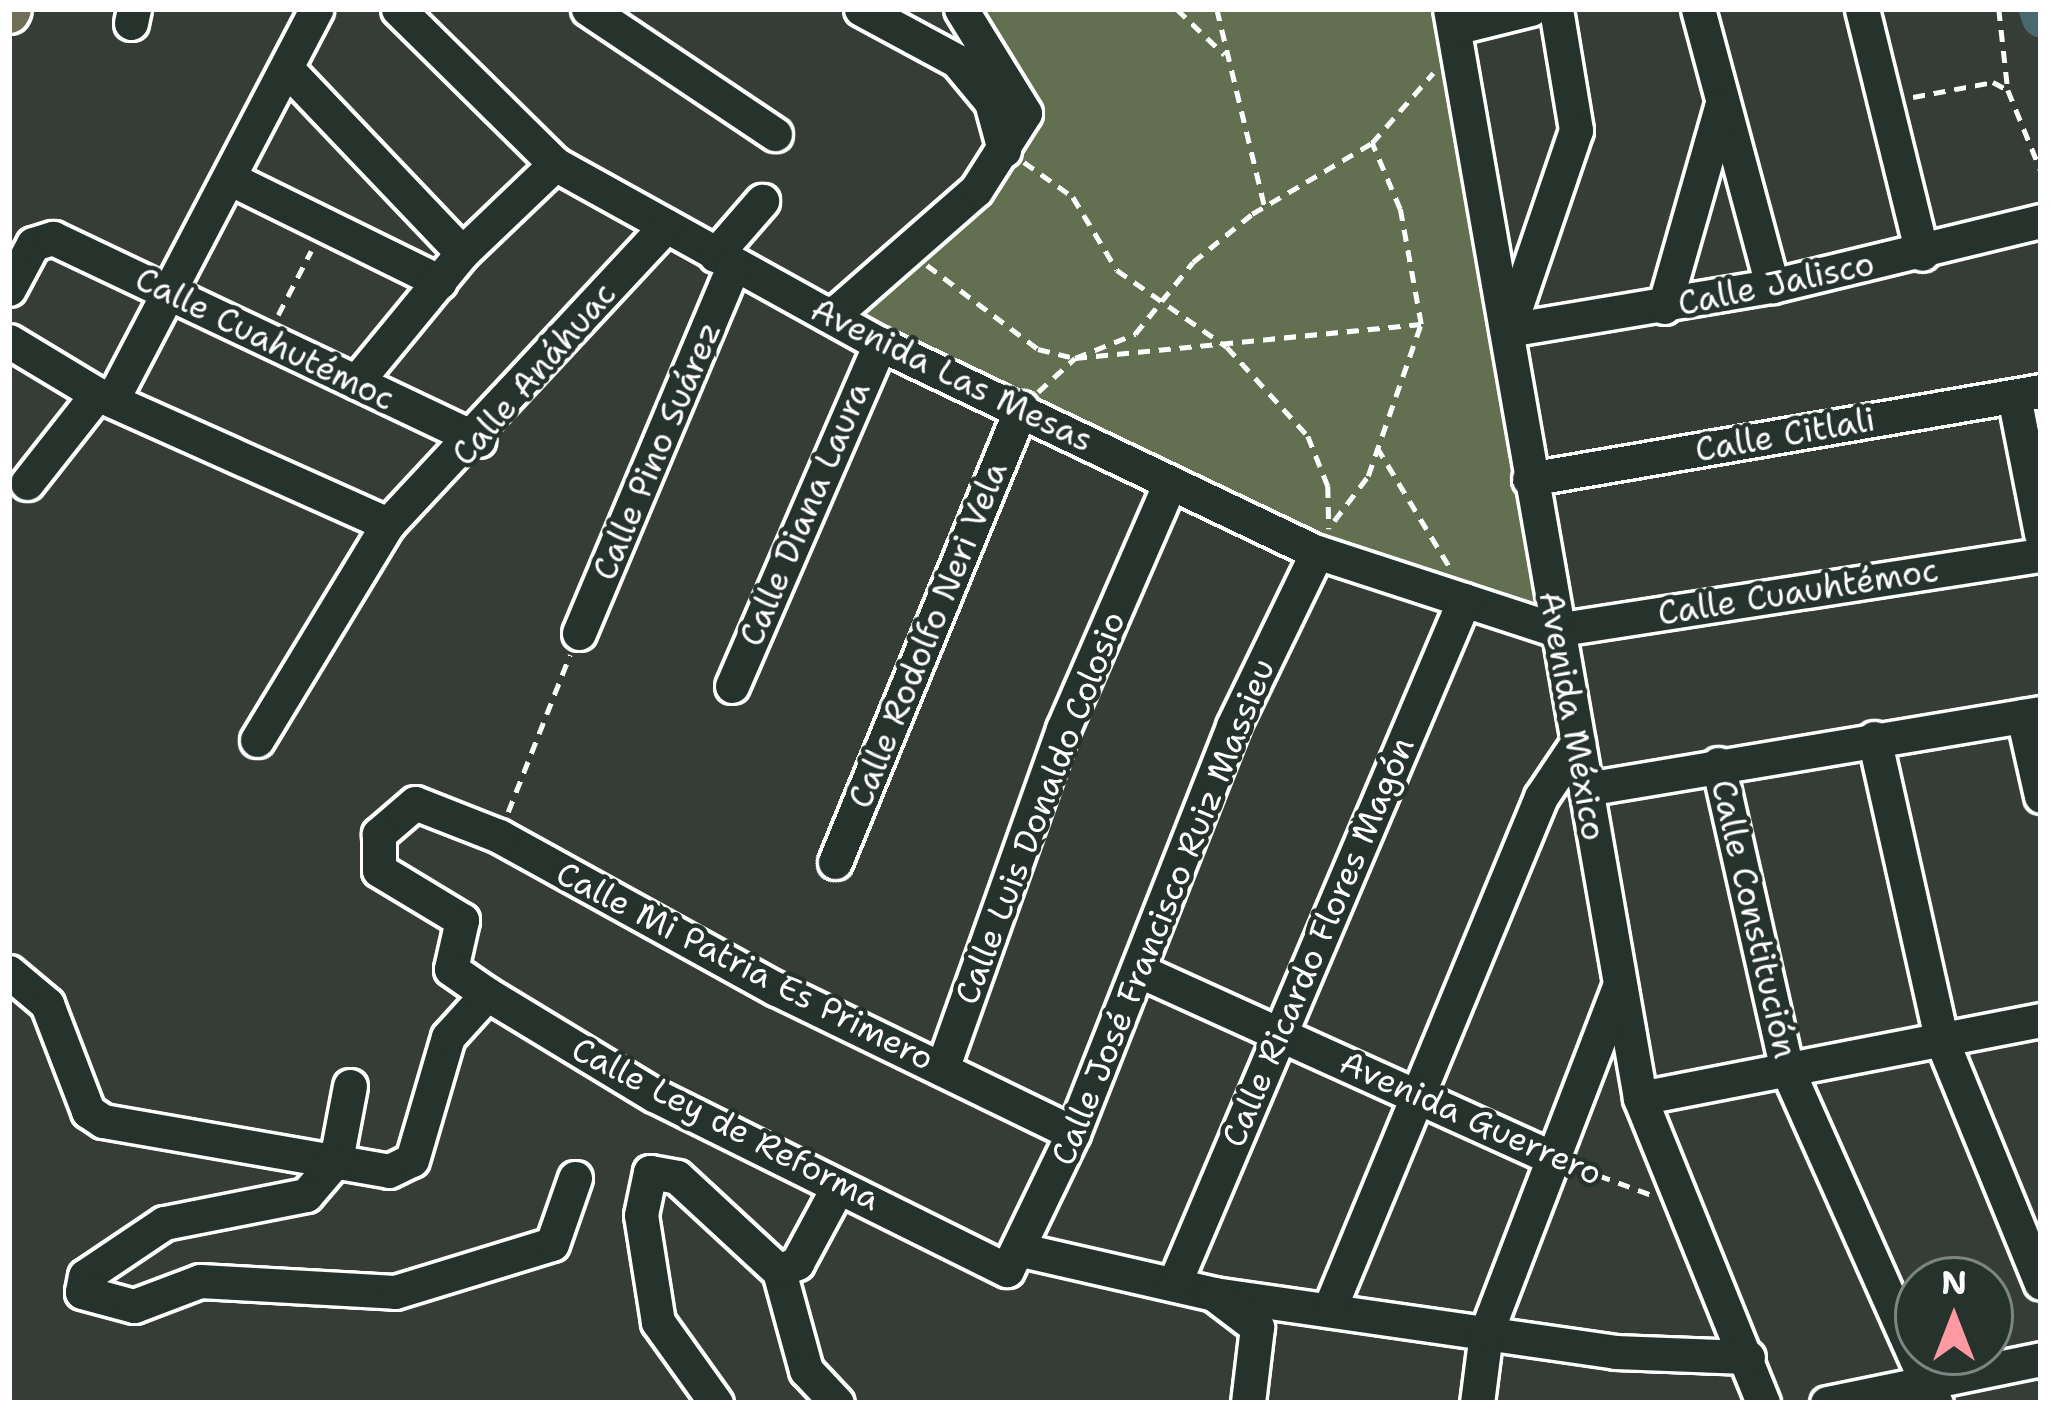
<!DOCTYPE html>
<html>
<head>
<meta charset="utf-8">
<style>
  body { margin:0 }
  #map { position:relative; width:2050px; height:1412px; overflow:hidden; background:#353d36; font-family:"Shantell Sans",sans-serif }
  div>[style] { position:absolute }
  .green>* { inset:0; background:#627051 }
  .river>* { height:39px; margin:-19.5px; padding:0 19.5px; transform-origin:19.5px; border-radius:19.5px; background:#48696e }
  .path>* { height:4.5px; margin-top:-2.25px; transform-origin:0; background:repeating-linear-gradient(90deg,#fff 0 12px,transparent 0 21px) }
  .roads { filter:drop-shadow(3px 0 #fff) drop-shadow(-3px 0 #fff) drop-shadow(0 3px #fff) drop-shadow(0 -3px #fff) }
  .minor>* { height:33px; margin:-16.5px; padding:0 16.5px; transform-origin:16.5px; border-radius:16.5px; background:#26332d }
  .major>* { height:39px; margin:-19.5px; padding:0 19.5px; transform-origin:19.5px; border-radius:19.5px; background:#706e59 }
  span { translate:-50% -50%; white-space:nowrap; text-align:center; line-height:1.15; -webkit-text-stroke:9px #26332d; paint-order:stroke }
  .street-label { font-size:33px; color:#fff }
  .frame { position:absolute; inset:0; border:12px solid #fff; pointer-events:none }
  .north { position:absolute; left:1894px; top:1256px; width:120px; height:120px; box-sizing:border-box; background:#26332d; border:3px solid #7d8581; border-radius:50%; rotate:0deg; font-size:33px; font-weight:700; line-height:48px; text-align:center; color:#fff }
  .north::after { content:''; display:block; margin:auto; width:42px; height:54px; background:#ff9aa2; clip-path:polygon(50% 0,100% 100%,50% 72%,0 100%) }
</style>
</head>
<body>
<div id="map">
  <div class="green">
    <div style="clip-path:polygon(961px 9px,1450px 9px,1555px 630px,1317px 552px,832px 316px,1004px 150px)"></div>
  </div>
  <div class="river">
    <div style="left:2038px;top:9px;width:9px;rotate:72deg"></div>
  </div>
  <div class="path">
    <div style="left:1177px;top:9px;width:66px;rotate:43.8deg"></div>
    <div style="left:1217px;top:9px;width:205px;rotate:76.4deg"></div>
    <div style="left:1999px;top:9px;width:81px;rotate:83.7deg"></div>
    <div style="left:1913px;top:97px;width:81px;rotate:-10.6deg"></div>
    <div style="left:1993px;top:82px;width:17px;rotate:28deg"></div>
    <div style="left:2008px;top:90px;width:87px;rotate:67.8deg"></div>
    <div style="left:1024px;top:162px;width:60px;rotate:35.5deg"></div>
    <div style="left:1073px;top:197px;width:85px;rotate:58.9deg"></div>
    <div style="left:1117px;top:270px;width:134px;rotate:35deg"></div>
    <div style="left:1227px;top:347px;width:120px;rotate:47.7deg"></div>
    <div style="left:1308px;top:436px;width:54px;rotate:68.2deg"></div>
    <div style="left:1328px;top:486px;width:43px;rotate:88.7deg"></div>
    <div style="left:927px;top:265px;width:139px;rotate:37.1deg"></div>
    <div style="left:1038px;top:349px;width:38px;rotate:14deg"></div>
    <div style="left:1075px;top:358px;width:348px;rotate:-5.6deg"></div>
    <div style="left:278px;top:315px;width:72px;rotate:-62.7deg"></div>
    <div style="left:1038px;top:392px;width:50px;rotate:-42.6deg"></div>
    <div style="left:1075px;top:358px;width:65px;rotate:-21.8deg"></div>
    <div style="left:1135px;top:334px;width:92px;rotate:-51.1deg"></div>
    <div style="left:1193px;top:262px;width:76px;rotate:-39.1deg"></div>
    <div style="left:1252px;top:214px;width:139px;rotate:-30.6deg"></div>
    <div style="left:1372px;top:143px;width:93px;rotate:-48.9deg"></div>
    <div style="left:1377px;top:447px;width:139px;rotate:58.8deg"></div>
    <div style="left:1334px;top:521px;width:56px;rotate:-52.9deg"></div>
    <div style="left:1368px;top:476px;width:161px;rotate:-70.8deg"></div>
    <div style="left:1421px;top:324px;width:117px;rotate:-100.3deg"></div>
    <div style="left:1400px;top:209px;width:72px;rotate:-113deg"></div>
    <div style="left:508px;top:812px;width:169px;rotate:-68.5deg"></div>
    <div style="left:1579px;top:1168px;width:78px;rotate:20.3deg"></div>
  </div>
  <div class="roads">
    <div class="minor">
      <div style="left:398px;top:9px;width:221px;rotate:44.6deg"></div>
      <div style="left:555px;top:164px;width:372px;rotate:29deg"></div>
      <div style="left:880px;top:344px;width:484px;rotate:25.5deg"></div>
      <div style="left:1317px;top:552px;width:250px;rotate:18.1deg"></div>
      <div style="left:1555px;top:630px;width:492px;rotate:-8.8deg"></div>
      <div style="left:588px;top:9px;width:225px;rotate:33.8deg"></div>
      <div style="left:861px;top:9px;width:109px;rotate:28.4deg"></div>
      <div style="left:957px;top:61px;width:53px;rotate:50.3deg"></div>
      <div style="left:991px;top:102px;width:50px;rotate:74.8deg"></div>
      <div style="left:1450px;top:9px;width:1105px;rotate:80.1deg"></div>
      <div style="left:1640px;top:1098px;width:329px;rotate:68deg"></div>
      <div style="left:1556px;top:9px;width:123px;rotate:80.6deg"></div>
      <div style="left:1576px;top:130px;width:211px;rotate:108.8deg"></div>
      <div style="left:1508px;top:330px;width:268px;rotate:-9.5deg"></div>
      <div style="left:1772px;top:286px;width:277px;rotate:-13.6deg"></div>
      <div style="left:1698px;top:9px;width:287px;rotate:75deg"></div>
      <div style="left:1862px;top:9px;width:252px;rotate:76.2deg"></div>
      <div style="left:131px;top:23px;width:14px;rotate:-78deg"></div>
      <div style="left:1454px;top:28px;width:79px;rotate:-13.9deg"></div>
      <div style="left:287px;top:69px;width:254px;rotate:46.4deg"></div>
      <div style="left:229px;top:178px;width:235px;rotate:26.2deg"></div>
      <div style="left:715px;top:255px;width:72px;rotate:-49deg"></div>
      <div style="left:9px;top:289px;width:51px;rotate:-61.9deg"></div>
      <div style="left:33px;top:244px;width:21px;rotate:-17deg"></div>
      <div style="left:53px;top:238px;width:471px;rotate:25.4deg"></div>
      <div style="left:1664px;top:307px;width:208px;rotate:-74.1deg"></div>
      <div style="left:832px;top:316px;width:191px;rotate:-41.2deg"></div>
      <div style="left:976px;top:190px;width:91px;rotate:-57.5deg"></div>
      <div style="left:1025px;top:113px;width:122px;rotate:-121.6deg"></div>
      <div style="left:9px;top:341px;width:103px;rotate:31.1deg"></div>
      <div style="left:97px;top:394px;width:319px;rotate:24.1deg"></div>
      <div style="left:388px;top:524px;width:408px;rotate:-47deg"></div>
      <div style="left:356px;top:382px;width:167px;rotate:-50.6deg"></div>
      <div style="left:462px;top:253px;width:129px;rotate:-43.7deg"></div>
      <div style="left:2014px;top:396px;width:140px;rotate:78.9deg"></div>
      <div style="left:112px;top:400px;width:441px;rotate:-62.4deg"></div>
      <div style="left:1529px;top:479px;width:520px;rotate:-9.75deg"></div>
      <div style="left:27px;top:483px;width:113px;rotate:-51.8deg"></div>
      <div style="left:579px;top:633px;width:397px;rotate:-67.2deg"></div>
      <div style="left:732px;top:686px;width:373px;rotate:-66.6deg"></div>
      <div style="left:2023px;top:716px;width:82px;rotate:77.3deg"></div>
      <div style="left:1874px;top:738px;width:311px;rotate:77.4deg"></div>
      <div style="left:1942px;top:1041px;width:261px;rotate:67.8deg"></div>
      <div style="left:257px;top:740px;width:253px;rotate:-58.8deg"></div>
      <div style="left:1718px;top:764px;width:313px;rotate:77.3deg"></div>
      <div style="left:1787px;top:1069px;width:366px;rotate:66deg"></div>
      <div style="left:1586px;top:789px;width:461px;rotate:-9.5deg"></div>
      <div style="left:835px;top:862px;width:491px;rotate:-67.7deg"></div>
      <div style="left:1138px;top:970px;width:455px;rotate:24.4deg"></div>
      <div style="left:9px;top:972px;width:50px;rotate:40.1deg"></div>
      <div style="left:47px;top:1004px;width:115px;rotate:69deg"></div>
      <div style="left:88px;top:1111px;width:18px;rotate:34deg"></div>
      <div style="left:103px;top:1121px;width:290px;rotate:9.9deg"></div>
      <div style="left:389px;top:1171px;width:25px;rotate:-26deg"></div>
      <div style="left:412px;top:1160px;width:128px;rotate:-73.7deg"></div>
      <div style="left:448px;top:1037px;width:58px;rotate:-47.8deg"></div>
      <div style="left:942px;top:1069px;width:361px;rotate:-70.4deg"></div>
      <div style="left:1063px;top:729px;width:268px;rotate:-66.5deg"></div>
      <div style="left:350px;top:1086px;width:75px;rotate:100.7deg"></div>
      <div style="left:336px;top:1160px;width:46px;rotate:130.6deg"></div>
      <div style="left:306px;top:1195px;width:145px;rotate:168.8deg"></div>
      <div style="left:164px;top:1223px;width:95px;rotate:146.1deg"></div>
      <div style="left:85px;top:1276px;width:16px;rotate:101deg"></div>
      <div style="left:82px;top:1292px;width:54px;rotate:15.1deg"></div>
      <div style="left:134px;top:1306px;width:71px;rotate:-20.7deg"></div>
      <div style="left:200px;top:1281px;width:195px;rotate:3.2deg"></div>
      <div style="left:395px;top:1292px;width:164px;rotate:-17deg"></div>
      <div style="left:552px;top:1244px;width:70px;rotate:-70.8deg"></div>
      <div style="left:1640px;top:1098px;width:409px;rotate:-11deg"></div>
      <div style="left:1073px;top:1133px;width:330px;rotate:-154.1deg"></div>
      <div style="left:776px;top:989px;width:316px;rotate:-151.1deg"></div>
      <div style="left:499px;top:836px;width:90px;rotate:-158.6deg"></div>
      <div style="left:415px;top:803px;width:48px;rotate:139.3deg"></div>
      <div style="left:379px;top:834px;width:36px;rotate:90deg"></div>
      <div style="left:379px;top:870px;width:97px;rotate:31.1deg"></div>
      <div style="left:462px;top:920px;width:50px;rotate:102.7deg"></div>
      <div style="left:451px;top:969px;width:44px;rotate:34.8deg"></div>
      <div style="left:487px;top:994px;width:195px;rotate:31.2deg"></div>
      <div style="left:654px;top:1095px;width:394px;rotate:26.4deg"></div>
      <div style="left:1007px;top:1270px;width:152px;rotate:-64.3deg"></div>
      <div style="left:1073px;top:1133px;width:437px;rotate:-68.5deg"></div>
      <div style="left:1233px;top:726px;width:193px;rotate:-64.2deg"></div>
      <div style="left:1022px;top:1250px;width:197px;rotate:12.9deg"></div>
      <div style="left:1214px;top:1294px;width:405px;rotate:8.2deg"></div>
      <div style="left:1615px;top:1352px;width:133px;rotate:2.2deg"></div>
      <div style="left:779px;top:1271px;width:103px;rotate:74.7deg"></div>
      <div style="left:806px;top:1370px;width:45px;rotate:46.8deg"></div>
      <div style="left:1174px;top:1284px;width:743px;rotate:-67.02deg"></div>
      <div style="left:1215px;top:1295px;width:53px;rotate:37.3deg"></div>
      <div style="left:1257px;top:1327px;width:77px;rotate:96.8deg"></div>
      <div style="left:1331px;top:1305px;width:550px;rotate:-67.54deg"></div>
      <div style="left:1541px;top:797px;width:66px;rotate:-56.1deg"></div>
      <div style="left:716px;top:1403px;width:100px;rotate:-125.6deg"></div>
      <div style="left:658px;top:1322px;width:108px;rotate:-99deg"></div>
      <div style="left:641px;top:1215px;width:44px;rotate:-78.2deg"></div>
      <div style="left:650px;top:1172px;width:27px;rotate:10deg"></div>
      <div style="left:677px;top:1177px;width:139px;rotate:42.7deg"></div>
      <div style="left:779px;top:1271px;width:20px;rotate:-24deg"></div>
      <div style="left:797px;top:1263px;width:86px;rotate:-61.7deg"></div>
      <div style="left:1477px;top:1403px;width:71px;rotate:-82.7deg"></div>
      <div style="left:1486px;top:1333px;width:372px;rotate:-69deg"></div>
      <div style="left:1827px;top:1403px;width:218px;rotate:-11.6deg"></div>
    </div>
    <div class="major">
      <div style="left:9px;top:13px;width:4px;rotate:-63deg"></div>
    </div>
  </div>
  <div class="street-label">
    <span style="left:1776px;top:284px;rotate:-12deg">Calle Jalisco</span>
    <span style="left:265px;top:339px;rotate:26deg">Calle Cuahutémoc</span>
    <span style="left:534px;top:374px;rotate:-49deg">Calle Anáhuac</span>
    <span style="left:952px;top:375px;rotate:26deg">Avenida Las Mesas</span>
    <span style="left:1785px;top:435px;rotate:-10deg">Calle Citlali</span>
    <span style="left:657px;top:451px;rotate:-67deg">Calle Pino Suárez</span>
    <span style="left:805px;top:514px;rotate:-67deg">Calle Diana Laura</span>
    <span style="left:1798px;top:592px;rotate:-9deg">Calle Cuauhtémoc</span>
    <span style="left:928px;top:635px;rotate:-68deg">Calle Rodolfo Neri Vela</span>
    <span style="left:1572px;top:716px;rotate:80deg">Avenida México</span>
    <span style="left:1040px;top:808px;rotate:-69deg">Calle Luis Donaldo Colosio</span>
    <span style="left:1163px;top:912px;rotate:-68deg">Calle José Francisco Ruiz Massieu</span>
    <span style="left:1754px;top:919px;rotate:77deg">Calle Constitución</span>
    <span style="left:1318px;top:942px;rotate:-67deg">Calle Ricardo Flores Magón</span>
    <span style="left:745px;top:966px;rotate:27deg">Calle Mi Patria Es Primero</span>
    <span style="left:1471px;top:1118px;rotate:24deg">Avenida Guerrero</span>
    <span style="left:726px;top:1124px;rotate:27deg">Calle Ley de Reforma</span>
  </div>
  <div class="frame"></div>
  <div class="north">N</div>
</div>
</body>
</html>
